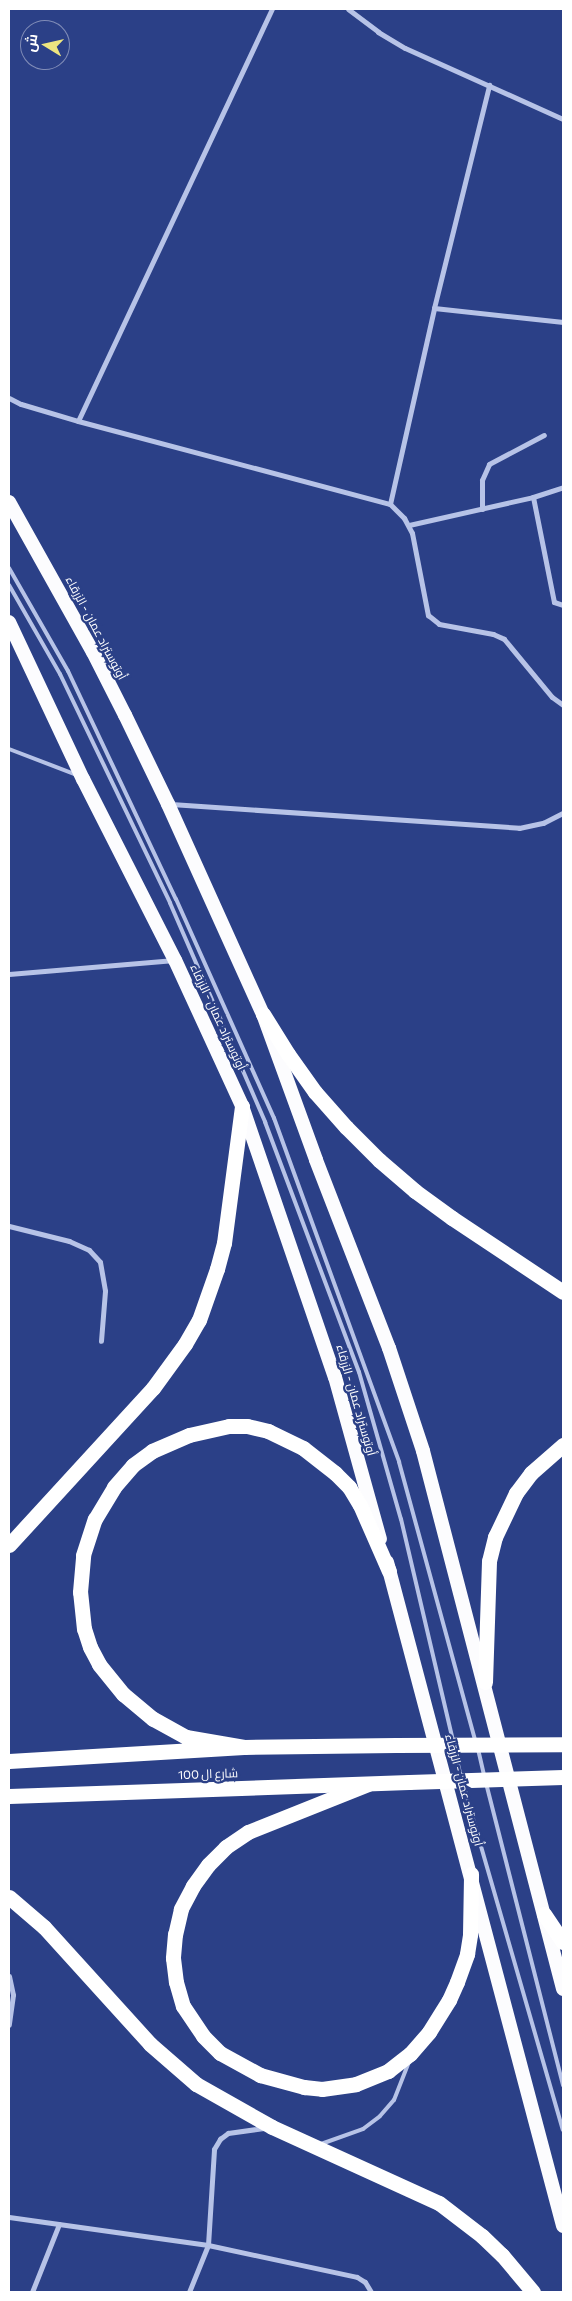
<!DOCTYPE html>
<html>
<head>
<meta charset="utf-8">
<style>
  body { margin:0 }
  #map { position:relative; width:572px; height:2301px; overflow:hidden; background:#2b4087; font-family:Commissioner,Cairo,sans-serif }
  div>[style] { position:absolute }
  .service>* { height:4px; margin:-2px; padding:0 2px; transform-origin:2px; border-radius:2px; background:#b7c3e7 }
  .minor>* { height:5px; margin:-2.5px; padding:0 2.5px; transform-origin:2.5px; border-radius:2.5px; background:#b7c3e7 }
  .trunk>* { height:14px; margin:-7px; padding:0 7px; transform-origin:7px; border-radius:7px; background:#fcfcfe }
  .motorway>* { height:15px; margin:-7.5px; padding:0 7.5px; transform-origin:7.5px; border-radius:7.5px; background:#fff }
  .motorway-bridge>* { height:15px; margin:-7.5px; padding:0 7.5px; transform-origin:7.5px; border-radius:7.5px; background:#fff }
  span { translate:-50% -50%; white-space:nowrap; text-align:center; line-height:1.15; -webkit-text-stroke:4.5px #2b4087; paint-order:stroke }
  .street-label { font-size:12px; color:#fff }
  .frame { position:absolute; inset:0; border:10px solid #fff; pointer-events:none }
  .north { position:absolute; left:20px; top:20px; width:50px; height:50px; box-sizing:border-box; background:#2b4087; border:1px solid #808cb7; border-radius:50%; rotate:279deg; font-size:14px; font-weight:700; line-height:20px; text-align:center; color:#fff }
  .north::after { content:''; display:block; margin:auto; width:18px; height:22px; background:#ede580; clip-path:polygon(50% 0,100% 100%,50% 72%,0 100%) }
</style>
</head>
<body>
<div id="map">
  <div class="service">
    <div style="left:9px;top:568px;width:119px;rotate:60.2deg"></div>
    <div style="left:68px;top:671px;width:252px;rotate:64.7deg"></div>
    <div style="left:176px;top:899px;width:240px;rotate:65.9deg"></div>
    <div style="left:274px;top:1118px;width:366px;rotate:70deg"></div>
    <div style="left:399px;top:1462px;width:288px;rotate:74.7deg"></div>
    <div style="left:9px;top:585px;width:103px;rotate:60.2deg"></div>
    <div style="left:60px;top:674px;width:254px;rotate:64.3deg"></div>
    <div style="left:170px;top:903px;width:239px;rotate:66.5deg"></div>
    <div style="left:265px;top:1122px;width:267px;rotate:69.4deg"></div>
    <div style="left:359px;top:1372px;width:153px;rotate:74.1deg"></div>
    <div style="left:401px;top:1519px;width:228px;rotate:76.8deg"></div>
    <div style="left:9px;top:749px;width:73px;rotate:20.9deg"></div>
    <div style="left:454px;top:1747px;width:31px;rotate:77deg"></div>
    <div style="left:478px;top:1749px;width:28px;rotate:77deg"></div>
    <div style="left:486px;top:1783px;width:312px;rotate:75.7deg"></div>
    <div style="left:463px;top:1784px;width:360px;rotate:73.9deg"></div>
    <div style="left:321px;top:2144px;width:45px;rotate:-19.7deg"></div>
    <div style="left:363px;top:2129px;width:21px;rotate:-37deg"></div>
    <div style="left:380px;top:2116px;width:21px;rotate:-49deg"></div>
    <div style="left:394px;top:2100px;width:41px;rotate:-68.5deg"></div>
  </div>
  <div class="minor">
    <div style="left:348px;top:9px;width:38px;rotate:37deg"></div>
    <div style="left:378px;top:32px;width:31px;rotate:31deg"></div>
    <div style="left:405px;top:48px;width:173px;rotate:24.2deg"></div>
    <div style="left:434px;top:308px;width:130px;rotate:6.2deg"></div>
    <div style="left:9px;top:398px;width:13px;rotate:27deg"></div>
    <div style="left:21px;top:404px;width:59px;rotate:16.6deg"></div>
    <div style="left:78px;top:421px;width:323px;rotate:14.9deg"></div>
    <div style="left:390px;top:504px;width:20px;rotate:45deg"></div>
    <div style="left:404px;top:518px;width:17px;rotate:62deg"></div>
    <div style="left:412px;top:533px;width:84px;rotate:79deg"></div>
    <div style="left:428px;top:615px;width:14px;rotate:39deg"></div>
    <div style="left:439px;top:624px;width:55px;rotate:10.5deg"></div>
    <div style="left:493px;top:634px;width:12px;rotate:24deg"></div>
    <div style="left:504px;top:639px;width:75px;rotate:50.4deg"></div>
    <div style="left:552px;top:697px;width:14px;rotate:36deg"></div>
    <div style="left:78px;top:421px;width:455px;rotate:-64.8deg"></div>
    <div style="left:533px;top:497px;width:107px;rotate:78.7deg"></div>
    <div style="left:554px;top:602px;width:9px;rotate:18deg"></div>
    <div style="left:390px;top:504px;width:201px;rotate:-77.3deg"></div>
    <div style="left:434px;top:308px;width:230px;rotate:-76.1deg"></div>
    <div style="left:482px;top:509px;width:29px;rotate:-90deg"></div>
    <div style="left:482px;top:480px;width:17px;rotate:-66deg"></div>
    <div style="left:489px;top:464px;width:62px;rotate:-27.8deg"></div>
    <div style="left:409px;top:525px;width:127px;rotate:-12.7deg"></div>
    <div style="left:533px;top:497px;width:32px;rotate:-18deg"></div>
    <div style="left:171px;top:804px;width:349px;rotate:3.9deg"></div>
    <div style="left:519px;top:828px;width:25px;rotate:-12deg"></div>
    <div style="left:543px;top:823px;width:22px;rotate:-27deg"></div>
    <div style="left:9px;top:974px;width:166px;rotate:-4.8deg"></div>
    <div style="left:9px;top:1226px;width:62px;rotate:14deg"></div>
    <div style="left:69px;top:1241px;width:22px;rotate:24deg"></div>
    <div style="left:89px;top:1250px;width:16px;rotate:47deg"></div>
    <div style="left:100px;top:1262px;width:29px;rotate:80deg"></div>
    <div style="left:105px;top:1291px;width:50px;rotate:94.6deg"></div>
    <div style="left:9px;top:1976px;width:19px;rotate:78deg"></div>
    <div style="left:13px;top:1995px;width:30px;rotate:98deg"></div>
    <div style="left:9px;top:2217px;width:201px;rotate:8deg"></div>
    <div style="left:208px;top:2245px;width:152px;rotate:12.1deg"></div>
    <div style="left:357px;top:2277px;width:9px;rotate:32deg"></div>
    <div style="left:365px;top:2282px;width:12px;rotate:59deg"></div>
    <div style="left:32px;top:2292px;width:73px;rotate:-68.3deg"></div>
    <div style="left:189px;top:2292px;width:51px;rotate:-68deg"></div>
    <div style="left:208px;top:2245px;width:96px;rotate:-86.4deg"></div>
    <div style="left:214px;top:2149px;width:12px;rotate:-59deg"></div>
    <div style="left:220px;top:2139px;width:10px;rotate:-37deg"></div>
    <div style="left:228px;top:2133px;width:36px;rotate:-8deg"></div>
  </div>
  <div class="trunk">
    <div style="left:9px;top:502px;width:172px;rotate:60.8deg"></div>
    <div style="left:93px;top:652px;width:71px;rotate:63.1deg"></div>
    <div style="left:125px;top:715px;width:99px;rotate:64.2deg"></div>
    <div style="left:168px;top:804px;width:230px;rotate:65.7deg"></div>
    <div style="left:263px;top:1014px;width:155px;rotate:70deg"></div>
    <div style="left:316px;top:1160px;width:202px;rotate:68.8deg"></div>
    <div style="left:389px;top:1348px;width:108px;rotate:71.7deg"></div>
    <div style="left:423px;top:1451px;width:556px;rotate:75.41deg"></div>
    <div style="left:9px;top:622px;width:174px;rotate:64.8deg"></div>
    <div style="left:83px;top:779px;width:203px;rotate:63.1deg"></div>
    <div style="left:175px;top:960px;width:161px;rotate:65.3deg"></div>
    <div style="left:242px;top:1106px;width:287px;rotate:71.1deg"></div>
    <div style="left:335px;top:1377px;width:168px;rotate:74.5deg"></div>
    <div style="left:387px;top:1562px;width:687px;rotate:75.15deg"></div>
  </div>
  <div class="motorway">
    <div style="left:263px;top:1014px;width:47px;rotate:58deg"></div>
    <div style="left:288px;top:1054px;width:47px;rotate:54.6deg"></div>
    <div style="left:315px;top:1092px;width:47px;rotate:48.5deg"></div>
    <div style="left:346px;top:1127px;width:47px;rotate:45deg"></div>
    <div style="left:379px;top:1160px;width:48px;rotate:40.7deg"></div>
    <div style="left:415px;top:1191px;width:46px;rotate:36.1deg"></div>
    <div style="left:452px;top:1218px;width:133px;rotate:33.7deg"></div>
    <div style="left:9px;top:1545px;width:213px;rotate:-47.5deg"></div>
    <div style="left:153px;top:1388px;width:54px;rotate:-54deg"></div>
    <div style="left:185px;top:1344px;width:28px;rotate:-60deg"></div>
    <div style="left:199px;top:1320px;width:54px;rotate:-70.6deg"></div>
    <div style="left:217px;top:1269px;width:27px;rotate:-75deg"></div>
    <div style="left:224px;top:1243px;width:138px;rotate:-82.5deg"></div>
    <div style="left:485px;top:1682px;width:121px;rotate:-88.1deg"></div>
    <div style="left:489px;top:1561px;width:25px;rotate:-76deg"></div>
    <div style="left:495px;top:1537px;width:49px;rotate:-64.5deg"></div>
    <div style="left:516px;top:1493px;width:25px;rotate:-53deg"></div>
    <div style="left:531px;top:1473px;width:43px;rotate:-41.2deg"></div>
    <div style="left:244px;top:1747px;width:59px;rotate:-170.2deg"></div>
    <div style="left:186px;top:1737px;width:38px;rotate:-151deg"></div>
    <div style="left:153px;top:1719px;width:39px;rotate:-140deg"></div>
    <div style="left:123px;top:1694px;width:38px;rotate:-129deg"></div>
    <div style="left:99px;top:1664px;width:19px;rotate:-118deg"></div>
    <div style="left:90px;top:1647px;width:19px;rotate:-108deg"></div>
    <div style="left:84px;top:1629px;width:37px;rotate:-96deg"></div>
    <div style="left:80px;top:1592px;width:37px;rotate:-85deg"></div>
    <div style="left:83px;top:1555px;width:38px;rotate:-72deg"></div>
    <div style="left:95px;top:1519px;width:37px;rotate:-59deg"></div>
    <div style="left:114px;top:1487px;width:29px;rotate:-49deg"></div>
    <div style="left:133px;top:1465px;width:24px;rotate:-36deg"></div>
    <div style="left:152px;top:1451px;width:40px;rotate:-23.4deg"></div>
    <div style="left:189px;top:1435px;width:41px;rotate:-12.7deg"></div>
    <div style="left:229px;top:1426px;width:18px"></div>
    <div style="left:247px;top:1426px;width:22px;rotate:13deg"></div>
    <div style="left:268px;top:1431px;width:39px;rotate:26deg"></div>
    <div style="left:303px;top:1448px;width:41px;rotate:38deg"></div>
    <div style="left:335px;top:1473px;width:20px;rotate:45deg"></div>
    <div style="left:349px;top:1487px;width:21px;rotate:59deg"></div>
    <div style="left:360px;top:1505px;width:72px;rotate:66.3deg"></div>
    <div style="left:9px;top:1761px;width:235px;rotate:-3.4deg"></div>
    <div style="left:244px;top:1747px;width:152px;rotate:-0.8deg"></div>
    <div style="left:368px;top:1784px;width:129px;rotate:158.2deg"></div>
    <div style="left:248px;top:1832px;width:27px;rotate:146deg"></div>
    <div style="left:226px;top:1847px;width:25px;rotate:135deg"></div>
    <div style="left:208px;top:1865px;width:26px;rotate:126deg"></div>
    <div style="left:193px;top:1886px;width:26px;rotate:118deg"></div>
    <div style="left:181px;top:1909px;width:26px;rotate:103deg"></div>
    <div style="left:175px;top:1934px;width:24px;rotate:95deg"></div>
    <div style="left:173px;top:1958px;width:24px;rotate:83deg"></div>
    <div style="left:176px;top:1982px;width:25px;rotate:74deg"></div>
    <div style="left:183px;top:2006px;width:36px;rotate:56deg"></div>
    <div style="left:203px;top:2036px;width:24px;rotate:45deg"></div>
    <div style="left:220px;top:2053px;width:46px;rotate:28.8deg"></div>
    <div style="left:260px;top:2075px;width:46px;rotate:15.3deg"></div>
    <div style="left:304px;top:2087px;width:18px;rotate:6deg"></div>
    <div style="left:322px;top:2089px;width:34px;rotate:-8deg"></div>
    <div style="left:356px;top:2084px;width:35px;rotate:-22deg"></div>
    <div style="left:388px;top:2071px;width:28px;rotate:-38deg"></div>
    <div style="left:410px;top:2054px;width:29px;rotate:-49deg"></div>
    <div style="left:429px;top:2032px;width:38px;rotate:-58deg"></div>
    <div style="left:449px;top:2000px;width:20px;rotate:-66deg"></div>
    <div style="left:457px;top:1982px;width:30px;rotate:-70deg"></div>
    <div style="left:467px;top:1954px;width:20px;rotate:-81deg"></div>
    <div style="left:470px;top:1934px;width:60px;rotate:-89deg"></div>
    <div style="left:9px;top:1796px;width:400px;rotate:-2deg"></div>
    <div style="left:9px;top:1897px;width:46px;rotate:40.6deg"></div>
    <div style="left:44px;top:1927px;width:158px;rotate:47.8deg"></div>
    <div style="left:150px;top:2044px;width:61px;rotate:41deg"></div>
    <div style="left:196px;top:2084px;width:87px;rotate:29.5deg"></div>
    <div style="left:272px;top:2127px;width:183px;rotate:24.5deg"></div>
    <div style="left:439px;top:2203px;width:54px;rotate:37.5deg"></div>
    <div style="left:482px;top:2236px;width:28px;rotate:44deg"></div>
    <div style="left:502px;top:2255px;width:48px;rotate:50deg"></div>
    <div style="left:544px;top:1914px;width:34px;rotate:56deg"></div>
  </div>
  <div class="motorway-bridge">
    <div style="left:396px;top:1745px;width:167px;rotate:-0.3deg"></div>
    <div style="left:409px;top:1782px;width:154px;rotate:-1.9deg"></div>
  </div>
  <div class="street-label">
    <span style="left:96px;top:628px;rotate:62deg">أوتوستراد عمان - الزرقاء</span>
    <span style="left:218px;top:1017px;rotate:65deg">أوتوستراد عمان - الزرقاء</span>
    <span style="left:356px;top:1400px;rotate:74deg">أوتوستراد عمان - الزرقاء</span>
    <span style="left:208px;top:1774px;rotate:-2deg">شارع ال 100</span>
    <span style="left:464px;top:1790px;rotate:75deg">أوتوستراد عمان - الزرقاء</span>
  </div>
  <div class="frame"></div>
  <div class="north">ش</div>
</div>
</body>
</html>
